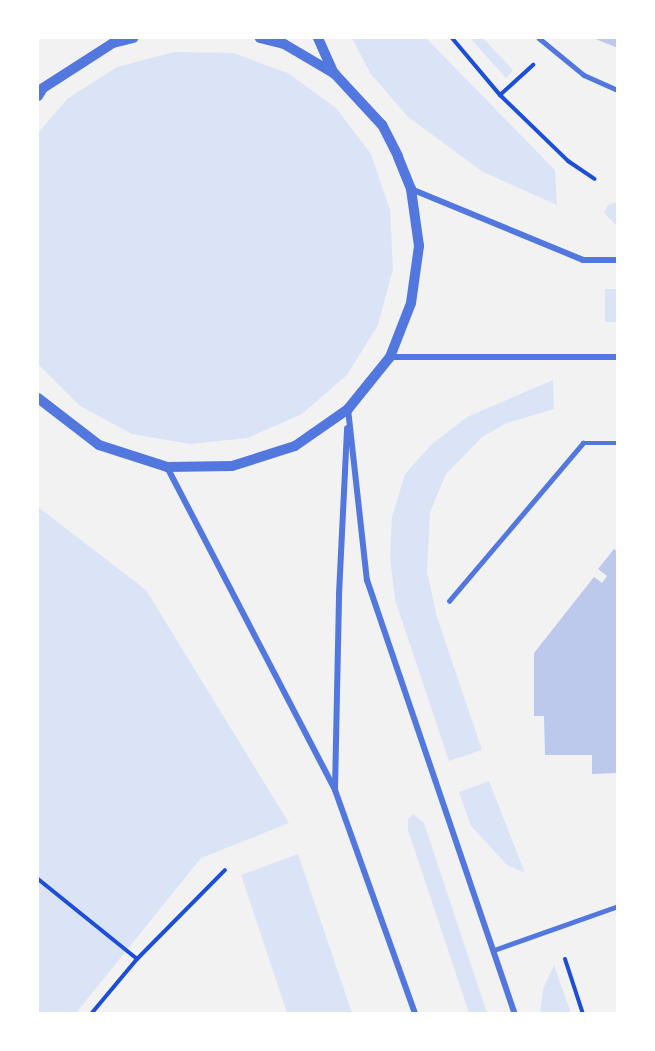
<!DOCTYPE html>
<html>
<head>
<meta charset="utf-8">
<style>
  body { margin:0 }
  #map { position:relative; width:655px; height:1051px; overflow:hidden; background:#f2f2f2; font-family:Raleway,sans-serif }
  div>[style] { position:absolute }
  .green>* { inset:0; background:#dbe4f7; transform-origin:0 0 }
  .building>* { inset:0; background:#bdc9ec }
  .path>* { height:4px; margin:-2px; padding:0 2px; transform-origin:2px; border-radius:2px; background:#1d4ed8 }
  .service>* { height:4.5px; margin:-2.25px; padding:0 2.25px; transform-origin:2.25px; border-radius:2.25px; background:#5277de }
  .minor>* { height:6px; margin:-3px; padding:0 3px; transform-origin:3px; border-radius:3px; background:#5277de }
  .tertiary>* { height:10px; margin:-5px; padding:0 5px; transform-origin:5px; border-radius:5px; background:#5277de }
  span { translate:-50% -50%; white-space:nowrap; text-align:center; line-height:1.15; -webkit-text-stroke:6px #fff; paint-order:stroke }
  .frame { position:absolute; inset:0; border:39px solid #fff; pointer-events:none }
</style>
</head>
<body>
<div id="map">
  <div class="green">
    <div style="clip-path:polygon(352px 38px,426px 38px,555px 170px,557px 205px,483px 172px,408px 117px,370px 73px)"></div>
    <div style="clip-path:polygon(470px 38px,483px 38px,513px 70px,506px 78px)"></div>
    <div style="clip-path:polygon(174px 52px,233px 53px,288px 73px,336px 108px,371px 154px,390px 210px,393px 269px,378px 325px,347px 375px,302px 414px,248px 438px,190px 444px,132px 434px,80px 406px,38px 364px,38px 133px,67px 99px,117px 67px)"></div>
    <div style="clip-path:polygon(617px 202px,618px 202px,617px 226px,604px 213px,608px 205px)"></div>
    <div style="left:605px;top:289px;width:12px;height:33px"></div>
    <div style="clip-path:polygon(553px 380px,554px 409px,507px 423px,482px 437px,446px 474px,430px 512px,427px 572px,437px 617px,482px 750px,449px 761px,395px 600px,390px 557px,392px 517px,405px 474px,432px 444px,467px 417px)"></div>
    <div style="clip-path:polygon(38px 507px,146px 590px,289px 823px,201px 858px,76px 1013px,38px 1013px)"></div>
    <div style="clip-path:polygon(489px 781px,525px 873px,507px 865px,471px 826px,459px 792px)"></div>
    <div style="clip-path:polygon(413px 814px,424px 823px,487px 1013px,469px 1013px,408px 830px,408px 819px)"></div>
    <div style="clip-path:polygon(298px 854px,352px 1013px,287px 1013px,241px 875px)"></div>
    <div style="clip-path:polygon(554px 965px,571px 1013px,540px 1013px,543px 989px)"></div>
  </div>
  <div class="building">
    <div style="clip-path:polygon(593px 38px,618px 38px,618px 48px)"></div>
    <div style="clip-path:polygon(614px 549px,618px 552px,618px 773px,592px 774px,592px 755px,545px 755px,544px 716px,534px 716px,534px 653px,594px 577px,602px 583px,607px 576px,598px 569px)"></div>
  </div>
  <div class="path">
    <div style="left:452px;top:38px;width:75px;rotate:49.9deg"></div>
    <div style="left:500px;top:95px;width:95px;rotate:44.1deg"></div>
    <div style="left:568px;top:161px;width:32px;rotate:34deg"></div>
    <div style="left:500px;top:95px;width:45px;rotate:-42.3deg"></div>
    <div style="left:38px;top:879px;width:127px;rotate:38.9deg"></div>
    <div style="left:565px;top:959px;width:58px;rotate:71.9deg"></div>
    <div style="left:91px;top:1014px;width:72px;rotate:-50.1deg"></div>
    <div style="left:137px;top:959px;width:125px;rotate:-45.3deg"></div>
  </div>
  <div class="service">
    <div style="left:539px;top:38px;width:58px;rotate:39.4deg"></div>
    <div style="left:584px;top:75px;width:37px;rotate:24deg"></div>
    <div style="left:449px;top:601px;width:207px;rotate:-49.7deg"></div>
    <div style="left:583px;top:443px;width:35px"></div>
    <div style="left:494px;top:950px;width:132px;rotate:-19.5deg"></div>
  </div>
  <div class="minor">
    <div style="left:411px;top:189px;width:186px;rotate:22.4deg"></div>
    <div style="left:583px;top:260px;width:35px"></div>
    <div style="left:390px;top:357px;width:228px"></div>
    <div style="left:348px;top:409px;width:172px;rotate:83.7deg"></div>
    <div style="left:367px;top:580px;width:459px;rotate:71.2deg"></div>
    <div style="left:167px;top:467px;width:364px;rotate:62.5deg"></div>
    <div style="left:335px;top:790px;width:238px;rotate:70.3deg"></div>
    <div style="left:335px;top:789px;width:195px;rotate:-88.8deg"></div>
    <div style="left:339px;top:594px;width:166px;rotate:-87.2deg"></div>
  </div>
  <div class="tertiary">
    <div style="left:318px;top:38px;width:39px;rotate:66deg"></div>
    <div style="left:38px;top:96px;width:9px;rotate:-58deg"></div>
    <div style="left:43px;top:88px;width:83px;rotate:-32.7deg"></div>
    <div style="left:113px;top:43px;width:21px;rotate:-14deg"></div>
    <div style="left:38px;top:398px;width:77px;rotate:37.6deg"></div>
    <div style="left:99px;top:445px;width:71px;rotate:17.9deg"></div>
    <div style="left:167px;top:467px;width:65px;rotate:-0.9deg"></div>
    <div style="left:232px;top:466px;width:66px;rotate:-17.6deg"></div>
    <div style="left:295px;top:446px;width:65px;rotate:-34.9deg"></div>
    <div style="left:348px;top:409px;width:67px;rotate:-51.1deg"></div>
    <div style="left:390px;top:357px;width:58px;rotate:-68.7deg"></div>
    <div style="left:411px;top:303px;width:58px;rotate:-82deg"></div>
    <div style="left:419px;top:246px;width:58px;rotate:-98deg"></div>
    <div style="left:411px;top:189px;width:35px;rotate:-112deg"></div>
    <div style="left:398px;top:156px;width:35px;rotate:-117deg"></div>
    <div style="left:382px;top:125px;width:69px;rotate:-132.7deg"></div>
    <div style="left:335px;top:74px;width:59px;rotate:-149.5deg"></div>
    <div style="left:284px;top:44px;width:25px;rotate:-166deg"></div>
  </div>
  <div class="frame"></div>
</div>
</body>
</html>
